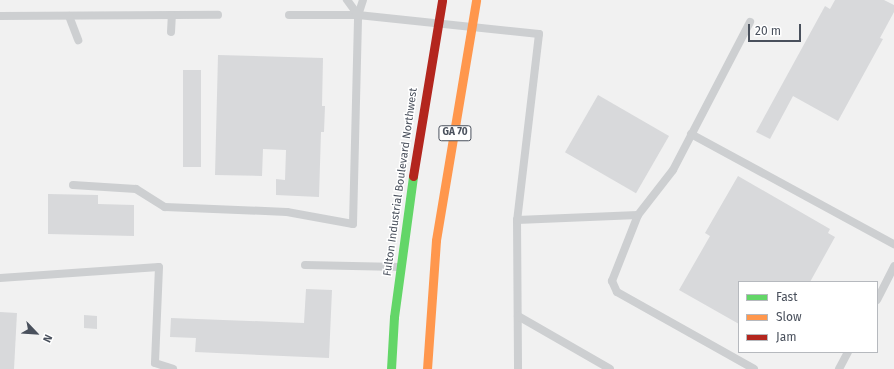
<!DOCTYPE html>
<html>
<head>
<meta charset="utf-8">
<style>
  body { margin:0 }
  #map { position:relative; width:894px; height:369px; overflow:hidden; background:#f1f1f1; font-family:"Fira Sans",sans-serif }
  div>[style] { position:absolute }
  .building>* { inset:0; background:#d8d9db; transform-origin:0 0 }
  .lane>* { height:8px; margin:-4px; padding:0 4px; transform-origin:4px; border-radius:4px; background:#cdcfd1 }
  .fast>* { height:9px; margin:-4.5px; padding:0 4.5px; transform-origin:4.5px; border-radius:4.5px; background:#63d668 }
  .slow>* { height:9px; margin:-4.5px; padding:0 4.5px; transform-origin:4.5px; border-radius:4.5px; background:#ff974d }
  .jam>* { height:9px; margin:-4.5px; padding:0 4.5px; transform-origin:4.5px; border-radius:4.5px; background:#b3261e }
  span { translate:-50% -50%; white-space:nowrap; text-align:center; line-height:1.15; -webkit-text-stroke:3px #fff; paint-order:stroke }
  .shield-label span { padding:1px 3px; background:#fff; border:1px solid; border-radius:3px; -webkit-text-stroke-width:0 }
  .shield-label { font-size:10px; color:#49505c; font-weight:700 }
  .street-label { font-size:11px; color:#49505c }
  .legend { position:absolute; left:738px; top:281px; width:140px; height:72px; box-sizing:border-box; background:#fff; border:1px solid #b6b9be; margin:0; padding:5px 7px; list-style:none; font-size:12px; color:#49505c }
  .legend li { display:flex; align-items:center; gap:8px; height:20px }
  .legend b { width:20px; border:1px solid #b6b9be }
  .north { position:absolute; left:16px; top:313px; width:40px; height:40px; -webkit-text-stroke:3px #fff; paint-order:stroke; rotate:115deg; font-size:11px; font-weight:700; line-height:16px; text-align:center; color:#49505c }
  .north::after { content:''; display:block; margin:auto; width:14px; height:18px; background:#49505c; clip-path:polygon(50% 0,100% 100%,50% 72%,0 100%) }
  .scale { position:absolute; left:748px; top:24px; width:53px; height:18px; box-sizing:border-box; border:2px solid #49505c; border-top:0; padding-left:5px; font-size:12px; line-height:14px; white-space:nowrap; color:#49505c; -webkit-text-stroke:3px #fff; paint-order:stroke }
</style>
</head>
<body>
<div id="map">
  <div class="building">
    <div style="clip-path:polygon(835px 0,884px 0,894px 5px,894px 12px,880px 38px,883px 39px,838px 121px,793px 96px,770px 139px,756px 132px,825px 6px,830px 9px)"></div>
    <div style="clip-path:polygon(218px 55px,323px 58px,322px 106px,325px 106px,324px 132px,321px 132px,319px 197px,276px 195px,276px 179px,285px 180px,286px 150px,263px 149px,262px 176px,215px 175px)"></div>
    <div style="left:183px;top:70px;width:18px;height:97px"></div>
    <div style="left:598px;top:95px;width:82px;height:66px;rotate:30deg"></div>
    <div style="clip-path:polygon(738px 176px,830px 229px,828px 233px,835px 237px,810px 282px,739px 282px,739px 324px,679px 290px,710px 236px,705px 233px)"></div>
    <div style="clip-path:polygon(48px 194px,98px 195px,98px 204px,134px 205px,134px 236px,48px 234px)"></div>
    <div style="clip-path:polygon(306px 289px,332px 290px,329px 358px,195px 352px,196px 338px,170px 337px,171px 318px,304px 323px)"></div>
    <div style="left:0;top:312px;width:17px;height:57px;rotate:3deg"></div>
    <div style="clip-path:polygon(84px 315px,97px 316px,97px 329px,84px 328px)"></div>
  </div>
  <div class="lane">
    <div style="left:363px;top:0;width:16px;rotate:108deg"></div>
    <div style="left:358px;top:15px;width:182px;rotate:6deg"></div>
    <div style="left:539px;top:34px;width:187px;rotate:96.7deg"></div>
    <div style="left:517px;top:220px;width:149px;rotate:89.6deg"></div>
    <div style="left:289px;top:15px;width:69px"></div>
    <div style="left:0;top:16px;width:218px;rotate:-0.3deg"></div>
    <div style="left:69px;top:16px;width:26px;rotate:69deg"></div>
    <div style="left:171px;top:32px;width:17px;rotate:-87deg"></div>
    <div style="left:691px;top:134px;width:231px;rotate:28.5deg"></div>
    <div style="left:73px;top:185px;width:63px;rotate:3.6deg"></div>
    <div style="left:136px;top:189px;width:34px;rotate:32deg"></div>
    <div style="left:165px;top:207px;width:122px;rotate:2.3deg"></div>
    <div style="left:287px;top:212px;width:67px;rotate:10.3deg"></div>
    <div style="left:353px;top:224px;width:209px;rotate:-88.6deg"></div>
    <div style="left:358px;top:15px;width:19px;rotate:-126deg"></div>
    <div style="left:638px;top:215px;width:71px;rotate:111.5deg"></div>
    <div style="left:612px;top:281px;width:12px;rotate:66deg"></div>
    <div style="left:617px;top:292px;width:157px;rotate:29.3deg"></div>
    <div style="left:517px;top:220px;width:121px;rotate:-2.4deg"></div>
    <div style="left:638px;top:215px;width:57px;rotate:-52.1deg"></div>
    <div style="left:673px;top:170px;width:167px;rotate:-62.5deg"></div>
    <div style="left:305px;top:265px;width:95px;rotate:1.2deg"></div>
    <div style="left:0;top:278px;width:159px;rotate:-4deg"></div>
    <div style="left:159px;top:267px;width:96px;rotate:92.4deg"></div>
    <div style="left:155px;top:363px;width:19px;rotate:18deg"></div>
    <div style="left:877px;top:300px;width:38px;rotate:-63deg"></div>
    <div style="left:518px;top:316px;width:106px;rotate:29.9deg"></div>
    <div style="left:839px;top:369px;width:19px;rotate:-62deg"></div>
  </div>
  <div class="fast">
    <div style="left:391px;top:369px;width:52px;rotate:-86.7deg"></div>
    <div style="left:394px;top:317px;width:142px;rotate:-82.3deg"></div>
  </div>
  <div class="slow">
    <div style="left:427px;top:369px;width:129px;rotate:-86deg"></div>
    <div style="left:436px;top:240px;width:243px;rotate:-80.5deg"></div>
  </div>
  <div class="jam">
    <div style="left:413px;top:176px;width:178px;rotate:-80.6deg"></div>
  </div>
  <div class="shield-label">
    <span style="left:455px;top:133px">GA 70</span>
  </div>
  <div class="street-label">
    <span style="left:401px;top:182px;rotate:-82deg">Fulton Industrial Boulevard Northwest</span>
  </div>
  <ul class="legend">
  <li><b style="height:5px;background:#63d668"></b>Fast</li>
  <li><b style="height:5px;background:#ff974d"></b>Slow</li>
  <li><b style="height:5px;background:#b3261e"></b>Jam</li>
  </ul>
  <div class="north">N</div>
  <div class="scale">20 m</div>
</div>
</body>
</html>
